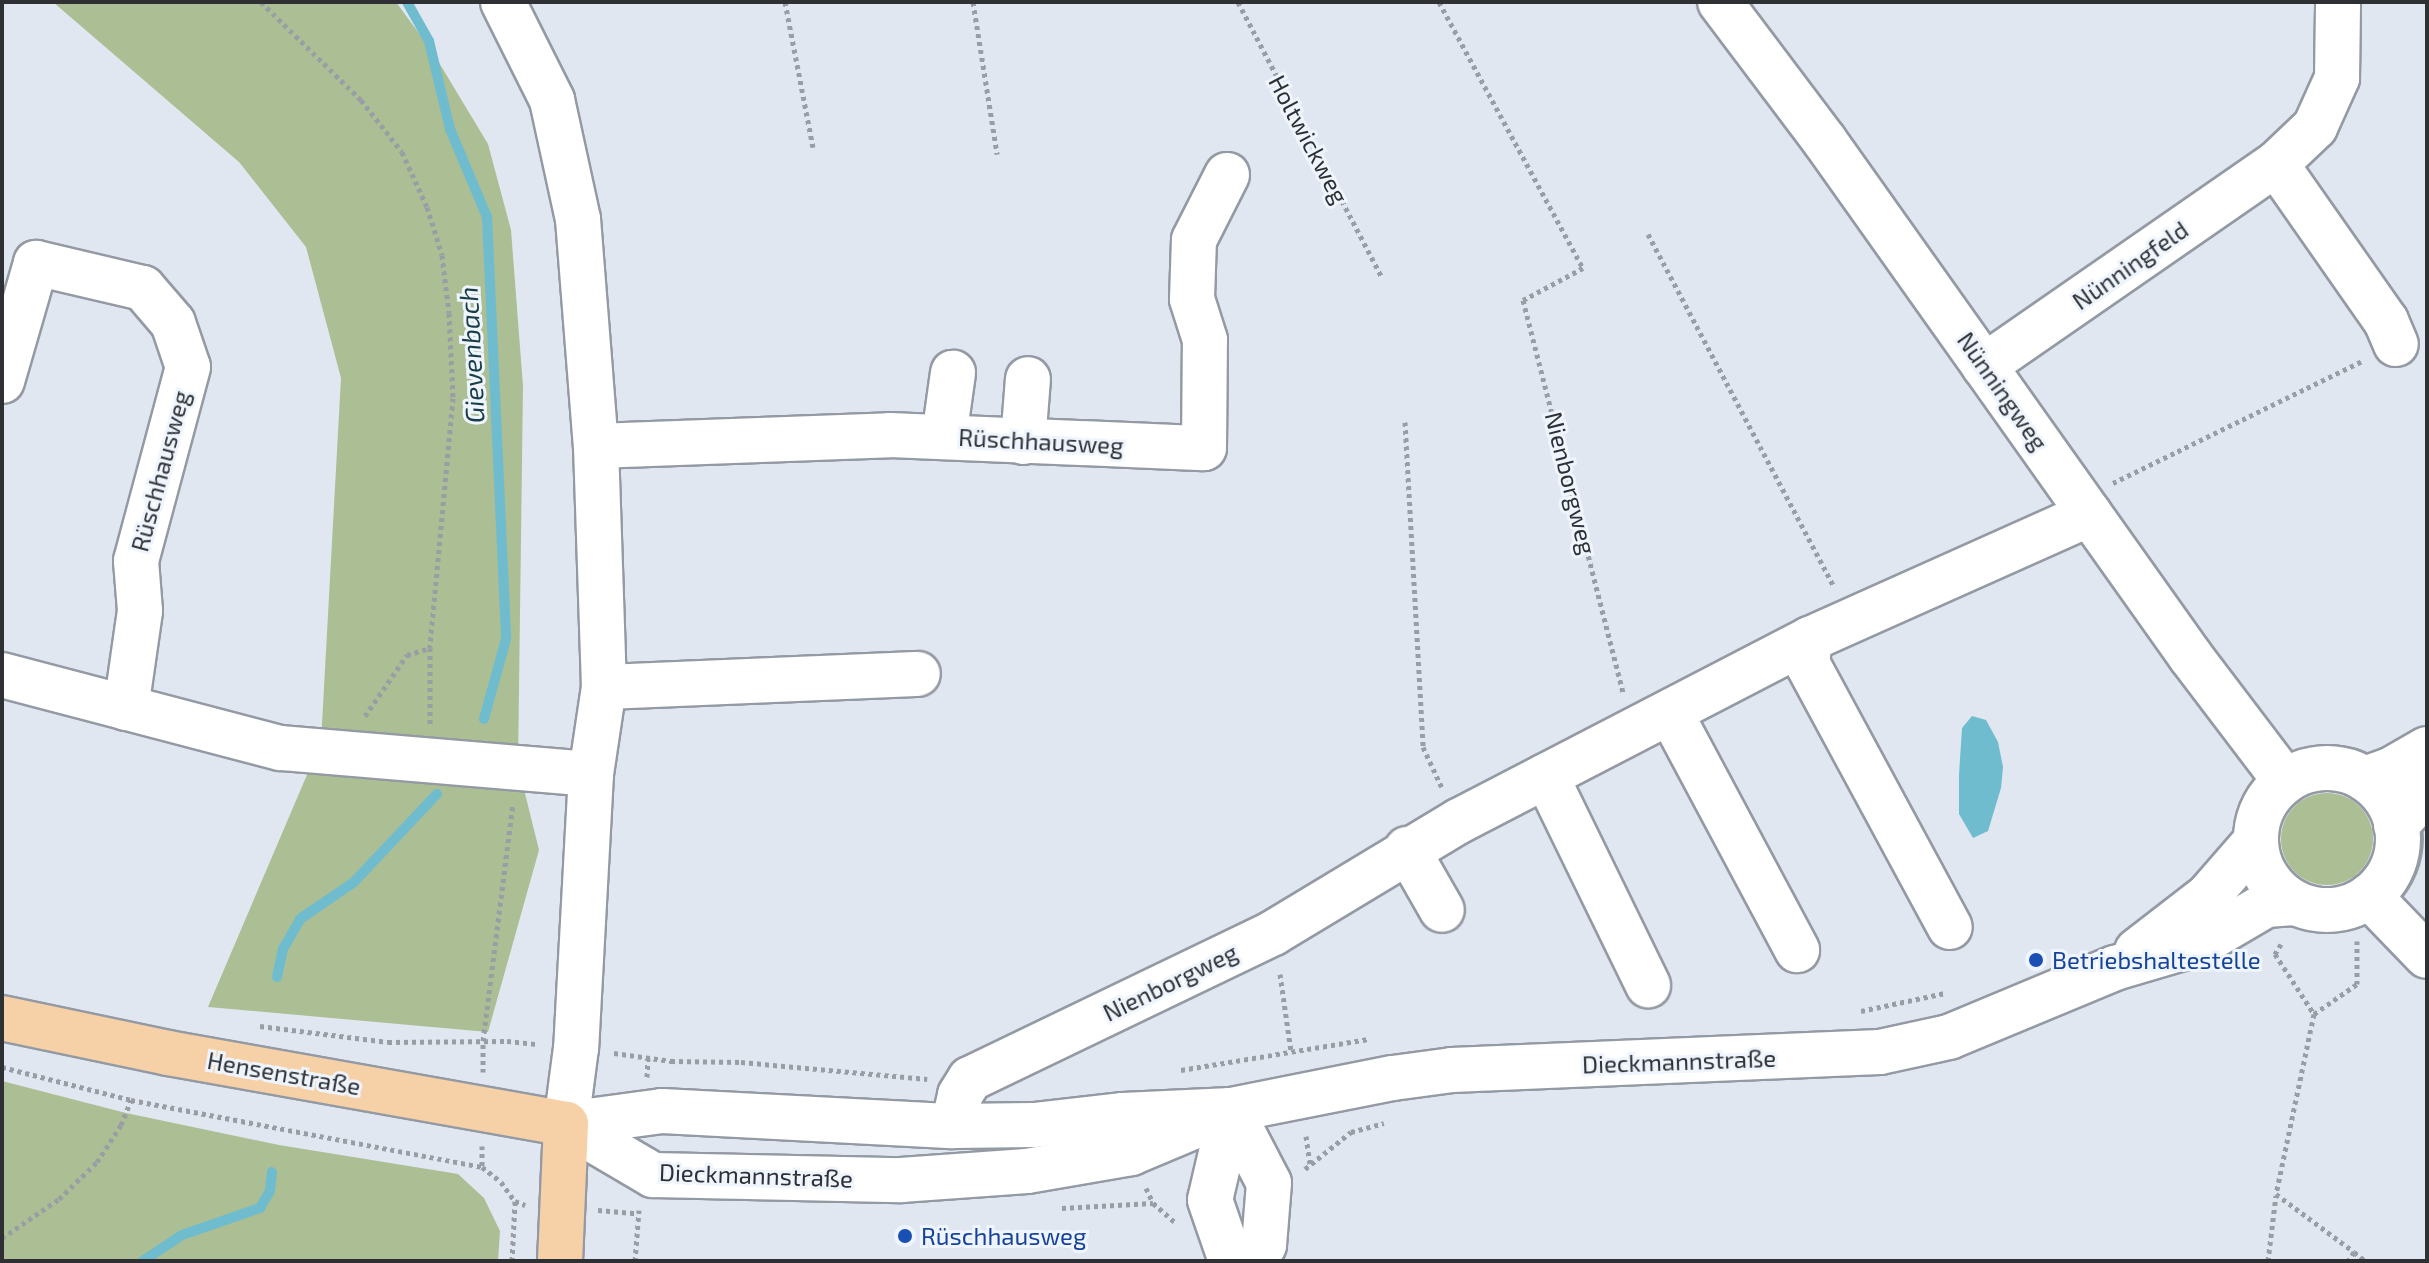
<!DOCTYPE html>
<html>
<head>
<meta charset="utf-8">
<style>
  body { margin:0 }
  #map { position:relative; width:2429px; height:1263px; overflow:hidden; background:#e1e7f1; font-family:"Exo 2",sans-serif }
  div>[style] { position:absolute }
  .green>* { inset:0; background:#abbe94 }
  .round { border-radius:50% }
  .water>* { inset:0; background:#6fbccf }
  .stream>* { height:10px; margin:-5px; padding:0 5px; transform-origin:5px; border-radius:5px; background:#6fbccf }
  .path>* { height:5px; margin-top:-2.5px; transform-origin:0; background:repeating-linear-gradient(90deg,#999ea5 0 4px,transparent 0 8px) }
  .path>.ring { margin:-2.5px; padding:0; box-sizing:content-box; background:none; border:5px solid #999ea5; border-radius:50% }
  .roads { filter:drop-shadow(2px 0 #949aa3) drop-shadow(-2px 0 #949aa3) drop-shadow(0 2px #949aa3) drop-shadow(0 -2px #949aa3) }
  .minor>* { height:44px; margin:-22px; padding:0 22px; transform-origin:22px; border-radius:22px; background:#fff }
  .minor>.ring { margin:-22px; padding:0; box-sizing:content-box; background:none; border:44px solid #fff; border-radius:50% }
  .major>* { height:44px; margin:-22px; padding:0 22px; transform-origin:22px; border-radius:22px; background:#f6d1a7 }
  .dots>* { width:22px; height:22px; translate:-50% -50%; box-sizing:border-box; border:4px solid #eff5fe; border-radius:50% }
  span { translate:-50% -50%; white-space:nowrap; text-align:center; line-height:1.15; -webkit-text-stroke:6px #eff5fe; paint-order:stroke }
  .street-label { font-size:24px; color:#2e3033 }
  .transit-label { font-size:24px; color:#164399 }
  .left { translate:0 -50%; text-align:left }
  .water-label { font-size:26px; color:#193d46; font-style:italic }
  .frame { position:absolute; inset:0; border:4px solid #2e3033; pointer-events:none }
</style>
</head>
<body>
<div id="map">
  <div class="green">
    <div style="clip-path:polygon(53px 2px,396px 2px,432px 51px,488px 144px,511px 230px,523px 386px,518px 765px,539px 850px,488px 1032px,208px 1007px,321px 742px,341px 378px,306px 247px,239px 162px)"></div>
    <div class="round" style="left:2281px;top:793px;width:92px;height:92px"></div>
    <div style="clip-path:polygon(2px 1081px,126px 1113px,279px 1145px,458px 1174px,484px 1198px,500px 1231px,498px 1261px,2px 1261px)"></div>
  </div>
  <div class="water">
    <div style="clip-path:polygon(1972px 716px,1986px 720px,1998px 742px,2003px 767px,2001px 788px,1988px 831px,1973px 838px,1959px 814px,1959px 775px,1962px 728px)"></div>
  </div>
  <div class="stream">
    <div style="left:407px;top:2px;width:45px;rotate:60.6deg"></div>
    <div style="left:429px;top:41px;width:90px;rotate:76.6deg"></div>
    <div style="left:450px;top:129px;width:95px;rotate:67.2deg"></div>
    <div style="left:487px;top:217px;width:422px;rotate:87.4deg"></div>
    <div style="left:506px;top:639px;width:83px;rotate:105.4deg"></div>
    <div style="left:277px;top:977px;width:29px;rotate:-78deg"></div>
    <div style="left:283px;top:949px;width:34px;rotate:-60deg"></div>
    <div style="left:300px;top:919px;width:65px;rotate:-34.4deg"></div>
    <div style="left:354px;top:882px;width:121px;rotate:-46.7deg"></div>
    <div style="left:143px;top:1261px;width:47px;rotate:-33.7deg"></div>
    <div style="left:182px;top:1235px;width:83px;rotate:-19.1deg"></div>
    <div style="left:260px;top:1208px;width:20px;rotate:-60deg"></div>
    <div style="left:270px;top:1191px;width:19px;rotate:-84deg"></div>
  </div>
  <div class="path">
    <div style="left:261px;top:2px;width:140px;rotate:44.4deg"></div>
    <div style="left:361px;top:100px;width:66px;rotate:51.7deg"></div>
    <div style="left:402px;top:152px;width:60px;rotate:65.6deg"></div>
    <div style="left:427px;top:207px;width:50px;rotate:72.6deg"></div>
    <div style="left:442px;top:255px;width:58px;rotate:83.1deg"></div>
    <div style="left:449px;top:313px;width:85px;rotate:87.3deg"></div>
    <div style="left:453px;top:398px;width:251px;rotate:95.3deg"></div>
    <div style="left:430px;top:648px;width:76px;rotate:90deg"></div>
    <div style="left:785px;top:2px;width:148px;rotate:79.1deg"></div>
    <div style="left:973px;top:2px;width:154px;rotate:81deg"></div>
    <div style="left:1238px;top:2px;width:309px;rotate:62.4deg"></div>
    <div style="left:1439px;top:2px;width:302px;rotate:61.6deg"></div>
    <div style="left:1583px;top:268px;width:68px;rotate:151.9deg"></div>
    <div style="left:1523px;top:300px;width:405px;rotate:75.7deg"></div>
    <div style="left:1648px;top:234px;width:399px;rotate:62.2deg"></div>
    <div style="left:1405px;top:422px;width:325px;rotate:86.8deg"></div>
    <div style="left:1423px;top:747px;width:45px;rotate:65.1deg"></div>
    <div style="left:2113px;top:483px;width:277px;rotate:-26.1deg"></div>
    <div style="left:365px;top:716px;width:74px;rotate:-55.5deg"></div>
    <div style="left:407px;top:655px;width:24px;rotate:-17deg"></div>
    <div class="ring" style="left:2237px;top:746px;width:179px;height:179px"></div>
    <div style="left:2281px;top:944px;width:12px;rotate:121deg"></div>
    <div style="left:2275px;top:954px;width:72px;rotate:57deg"></div>
    <div style="left:2314px;top:1014px;width:184px;rotate:101.9deg"></div>
    <div style="left:2276px;top:1194px;width:97px;rotate:36.6deg"></div>
    <div style="left:2354px;top:1252px;width:11px;rotate:124deg"></div>
    <div style="left:1280px;top:974px;width:78px;rotate:81.9deg"></div>
    <div style="left:1861px;top:1011px;width:86px;rotate:-12.1deg"></div>
    <div style="left:2314px;top:1014px;width:52px;rotate:-34.9deg"></div>
    <div style="left:2357px;top:984px;width:43px;rotate:-90deg"></div>
    <div style="left:260px;top:1026px;width:129px;rotate:7.1deg"></div>
    <div style="left:388px;top:1042px;width:119px;rotate:-0.5deg"></div>
    <div style="left:507px;top:1041px;width:30px;rotate:6deg"></div>
    <div style="left:614px;top:1053px;width:58px;rotate:8deg"></div>
    <div style="left:671px;top:1061px;width:70px;rotate:0.8deg"></div>
    <div style="left:741px;top:1062px;width:187px;rotate:5.2deg"></div>
    <div style="left:2px;top:1067px;width:133px;rotate:14.3deg"></div>
    <div style="left:131px;top:1100px;width:357px;rotate:10.8deg"></div>
    <div style="left:482px;top:1167px;width:24px;rotate:38deg"></div>
    <div style="left:501px;top:1182px;width:24px;rotate:54deg"></div>
    <div style="left:515px;top:1201px;width:11px;rotate:22deg"></div>
    <div style="left:1181px;top:1070px;width:190px;rotate:-9.4deg"></div>
    <div style="left:483px;top:1072px;width:31px;rotate:-90deg"></div>
    <div style="left:483px;top:1041px;width:239px;rotate:-82.8deg"></div>
    <div style="left:647px;top:1077px;width:19px;rotate:-87deg"></div>
    <div style="left:1306px;top:1136px;width:30px;rotate:82deg"></div>
    <div style="left:482px;top:1146px;width:21px;rotate:90deg"></div>
    <div style="left:1305px;top:1169px;width:59px;rotate:-38.8deg"></div>
    <div style="left:1351px;top:1132px;width:34px;rotate:-15deg"></div>
    <div style="left:1146px;top:1188px;width:17px;rotate:65deg"></div>
    <div style="left:1153px;top:1203px;width:29px;rotate:41deg"></div>
    <div style="left:1062px;top:1208px;width:91px;rotate:-3.1deg"></div>
    <div style="left:598px;top:1210px;width:38px;rotate:5deg"></div>
    <div style="left:2px;top:1238px;width:69px;rotate:-34.4deg"></div>
    <div style="left:59px;top:1199px;width:53px;rotate:-44.2deg"></div>
    <div style="left:97px;top:1162px;width:44px;rotate:-57deg"></div>
    <div style="left:121px;top:1125px;width:27px;rotate:-68deg"></div>
    <div style="left:2354px;top:1252px;width:14px;rotate:39deg"></div>
    <div style="left:512px;top:1261px;width:60px;rotate:-87.1deg"></div>
    <div style="left:635px;top:1261px;width:51px;rotate:-85.5deg"></div>
    <div style="left:2268px;top:1261px;width:66px;rotate:-83.1deg"></div>
  </div>
  <div class="roads">
    <div class="minor">
      <div style="left:503px;top:2px;width:110px;rotate:63.4deg"></div>
      <div style="left:552px;top:100px;width:122px;rotate:77.7deg"></div>
      <div style="left:578px;top:219px;width:228px;rotate:85.5deg"></div>
      <div style="left:596px;top:446px;width:241px;rotate:88.1deg"></div>
      <div style="left:604px;top:687px;width:88px;rotate:98.5deg"></div>
      <div style="left:591px;top:774px;width:274px;rotate:93.1deg"></div>
      <div style="left:576px;top:1048px;width:77px;rotate:97.5deg"></div>
      <div style="left:1720px;top:2px;width:173px;rotate:53deg"></div>
      <div style="left:1824px;top:140px;width:634px;rotate:54.63deg"></div>
      <div style="left:2191px;top:657px;width:156px;rotate:52.8deg"></div>
      <div style="left:2276px;top:164px;width:192px;rotate:55deg"></div>
      <div style="left:2386px;top:321px;width:25px;rotate:67deg"></div>
      <div style="left:1984px;top:366px;width:355px;rotate:-34.7deg"></div>
      <div style="left:2276px;top:164px;width:54px;rotate:-43.5deg"></div>
      <div style="left:2315px;top:127px;width:54px;rotate:-65.8deg"></div>
      <div style="left:2337px;top:78px;width:76px;rotate:-89.2deg"></div>
      <div style="left:2px;top:381px;width:123px;rotate:-73.9deg"></div>
      <div style="left:36px;top:263px;width:110px;rotate:13.2deg"></div>
      <div style="left:143px;top:288px;width:46px;rotate:49.4deg"></div>
      <div style="left:173px;top:323px;width:46px;rotate:71.2deg"></div>
      <div style="left:188px;top:367px;width:201px;rotate:105deg"></div>
      <div style="left:136px;top:561px;width:50px;rotate:85.4deg"></div>
      <div style="left:140px;top:611px;width:98px;rotate:98.2deg"></div>
      <div style="left:944px;top:437px;width:65px;rotate:-82deg"></div>
      <div style="left:1023px;top:442px;width:63px;rotate:-85.5deg"></div>
      <div style="left:596px;top:446px;width:294px;rotate:-2.1deg"></div>
      <div style="left:890px;top:435px;width:314px;rotate:2.4deg"></div>
      <div style="left:1204px;top:448px;width:108px;rotate:-89.5deg"></div>
      <div style="left:1205px;top:340px;width:43px;rotate:-107.6deg"></div>
      <div style="left:1192px;top:299px;width:59px;rotate:-88.1deg"></div>
      <div style="left:1194px;top:240px;width:73px;rotate:-63.1deg"></div>
      <div style="left:1810px;top:639px;width:24px;rotate:97deg"></div>
      <div style="left:1807px;top:663px;width:300px;rotate:61.6deg"></div>
      <div style="left:2px;top:675px;width:288px;rotate:14.7deg"></div>
      <div style="left:281px;top:748px;width:311px;rotate:4.8deg"></div>
      <div style="left:604px;top:687px;width:314px;rotate:-2.4deg"></div>
      <div style="left:1670px;top:712px;width:270px;rotate:61.9deg"></div>
      <div class="ring" style="left:2256px;top:768px;width:98px;height:98px"></div>
      <div style="left:1546px;top:776px;width:233px;rotate:64deg"></div>
      <div style="left:2365px;top:779px;width:29px;rotate:-20deg"></div>
      <div style="left:2392px;top:769px;width:40px;rotate:-29.7deg"></div>
      <div style="left:2396px;top:825px;width:45px;rotate:-46.8deg"></div>
      <div style="left:1407px;top:849px;width:70px;rotate:60.2deg"></div>
      <div style="left:2369px;top:896px;width:83px;rotate:46deg"></div>
      <div style="left:2137px;top:951px;width:90px;rotate:-37.8deg"></div>
      <div style="left:2208px;top:896px;width:72px;rotate:-49deg"></div>
      <div style="left:1231px;top:1110px;width:82px;rotate:62.5deg"></div>
      <div style="left:1269px;top:1183px;width:62px;rotate:94.6deg"></div>
      <div style="left:1264px;top:1245px;width:18px;rotate:119deg"></div>
      <div style="left:1231px;top:1110px;width:92px;rotate:103.1deg"></div>
      <div style="left:1210px;top:1200px;width:65px;rotate:71deg"></div>
      <div style="left:566px;top:1124px;width:97px;rotate:-7.7deg"></div>
      <div style="left:662px;top:1111px;width:291px;rotate:3deg"></div>
      <div style="left:953px;top:1126px;width:81px;rotate:-0.7deg"></div>
      <div style="left:1034px;top:1125px;width:90px;rotate:-6.4deg"></div>
      <div style="left:1123px;top:1115px;width:108px;rotate:-2.7deg"></div>
      <div style="left:1231px;top:1110px;width:165px;rotate:-11.2deg"></div>
      <div style="left:1393px;top:1078px;width:60px;rotate:-7.7deg"></div>
      <div style="left:1452px;top:1070px;width:428px;rotate:-2.4deg"></div>
      <div style="left:1880px;top:1052px;width:71px;rotate:-12.3deg"></div>
      <div style="left:1949px;top:1037px;width:180px;rotate:-22.6deg"></div>
      <div style="left:2115px;top:968px;width:92px;rotate:-16.5deg"></div>
      <div style="left:2203px;top:942px;width:73px;rotate:-30.4deg"></div>
      <div style="left:2266px;top:905px;width:28px;rotate:-4deg"></div>
      <div style="left:566px;top:1124px;width:101px;rotate:30.4deg"></div>
      <div style="left:653px;top:1175px;width:248px;rotate:1.2deg"></div>
      <div style="left:901px;top:1180px;width:126px;rotate:-4.1deg"></div>
      <div style="left:1027px;top:1171px;width:106px;rotate:-9.8deg"></div>
      <div style="left:1131px;top:1153px;width:82px;rotate:-22.8deg"></div>
      <div style="left:953px;top:1126px;width:32px;rotate:-77deg"></div>
      <div style="left:960px;top:1095px;width:19px;rotate:-58deg"></div>
      <div style="left:970px;top:1079px;width:336px;rotate:-25.7deg"></div>
      <div style="left:1273px;top:933px;width:217px;rotate:-31.1deg"></div>
      <div style="left:1459px;top:821px;width:395px;rotate:-27.4deg"></div>
      <div style="left:1810px;top:639px;width:306px;rotate:-24.1deg"></div>
    </div>
    <div class="major">
      <div style="left:2px;top:1018px;width:170px;rotate:11.9deg"></div>
      <div style="left:168px;top:1053px;width:404px;rotate:10.1deg"></div>
      <div style="left:566px;top:1124px;width:137px;rotate:92.5deg"></div>
    </div>
  </div>
  <div class="dots">
    <div style="left:2036px;top:960px;background:#1a4fb4"></div>
    <div style="left:905px;top:1236px;background:#1a4fb4"></div>
  </div>
  <div class="street-label">
    <span style="left:1309px;top:139px;rotate:62deg">Holtwickweg</span>
    <span style="left:2130px;top:265px;rotate:-35deg">Nünningfeld</span>
    <span style="left:2003px;top:391px;rotate:55deg">Nünningweg</span>
    <span style="left:1041px;top:441px;rotate:3deg">Rüschhausweg</span>
    <span style="left:160px;top:471px;rotate:-75deg">Rüschhausweg</span>
    <span style="left:1571px;top:483px;rotate:76deg">Nienborgweg</span>
    <span style="left:1170px;top:982px;rotate:-26deg">Nienborgweg</span>
    <span style="left:1679px;top:1061px;rotate:-2deg">Dieckmannstraße</span>
    <span style="left:284px;top:1073px;rotate:10deg">Hensenstraße</span>
    <span style="left:756px;top:1175px;rotate:2deg">Dieckmannstraße</span>
  </div>
  <div class="transit-label">
    <span class="left" style="left:2052px;top:960px">Betriebshaltestelle</span>
    <span class="left" style="left:921px;top:1236px">Rüschhausweg</span>
  </div>
  <div class="water-label">
    <span style="left:471px;top:355px;rotate:-93deg">Gievenbach</span>
  </div>
  <div class="frame"></div>
</div>
</body>
</html>
